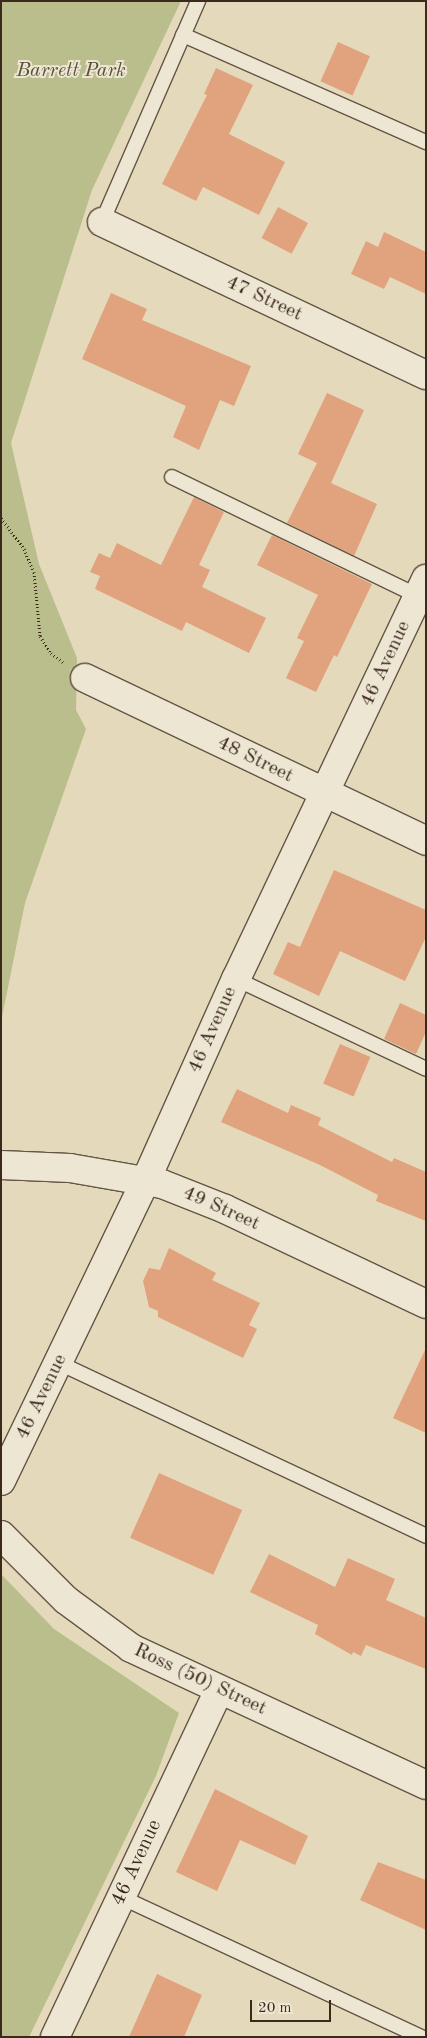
<!DOCTYPE html>
<html>
<head>
<meta charset="utf-8">
<style>
  body { margin:0 }
  #map { position:relative; width:427px; height:2038px; overflow:hidden; background:#e4d9bb; font-family:"Old Standard TT",serif }
  div>[style] { position:absolute }
  .green>* { inset:0; background:#babe8c }
  .building>* { inset:0; background:#e1a27e; transform-origin:0 0 }
  .path>* { height:3px; margin-top:-1.5px; transform-origin:0; background:repeating-linear-gradient(90deg,#3b291c 0 1px,transparent 0 3.5px) }
  .roads { filter:drop-shadow(1px 0 #655544) drop-shadow(-1px 0 #655544) drop-shadow(0 1px #655544) drop-shadow(0 -1px #655544) }
  .lane>* { height:14px; margin:-7px; padding:0 7px; transform-origin:7px; border-radius:7px; background:#ede6d3 }
  .street>* { height:28px; margin:-14px; padding:0 14px; transform-origin:14px; border-radius:14px; background:#ede6d3 }
  .secondary>* { height:28px; margin:-14px; padding:0 14px; transform-origin:14px; border-radius:14px; background:#ede6d3 }
  span { translate:-50% -50%; white-space:nowrap; text-align:center; line-height:1.15; -webkit-text-stroke:4px #ede6d3; paint-order:stroke }
  .park-label { font-size:20px; color:#5b4e38; font-style:italic }
  .street-label { font-size:20px; color:#3b291c }
  .frame { position:absolute; inset:0; border:2px solid #3b291c; pointer-events:none }
  .scale { position:absolute; left:250px; top:2000px; width:81px; height:22px; box-sizing:border-box; border:2px solid #3b291c; border-top:0; padding-left:6px; font-size:15px; line-height:18px; white-space:nowrap; color:#3b291c; -webkit-text-stroke:4px #ede6d3; paint-order:stroke }
</style>
</head>
<body>
<div id="map">
  <div class="green">
    <div style="clip-path:polygon(1px 1px,181px 1px,92px 190px,11px 443px,39px 564px,77px 658px,76px 710px,86px 729px,25px 903px,1px 1022px)"></div>
    <div style="clip-path:polygon(1px 1574px,54px 1629px,179px 1713px,156px 1776px,29px 2037px,1px 2037px)"></div>
  </div>
  <div class="building">
    <div style="left:338px;top:42px;width:35px;height:43px;rotate:24deg"></div>
    <div style="clip-path:polygon(216px 68px,253px 85px,229px 134px,285px 162px,259px 215px,203px 187px,196px 201px,162px 184px,207px 95px,204px 94px)"></div>
    <div style="left:278px;top:207px;width:34px;height:35px;rotate:28deg"></div>
    <div style="clip-path:polygon(384px 232px,426px 252px,426px 294px,390px 277px,384px 289px,351px 274px,366px 241px,378px 247px)"></div>
    <div style="clip-path:polygon(111px 293px,147px 309px,142px 320px,251px 366px,234px 406px,220px 400px,199px 450px,173px 437px,186px 406px,82px 359px)"></div>
    <div style="clip-path:polygon(327px 393px,364px 410px,331px 483px,377px 504px,354px 556px,287px 523px,317px 463px,298px 454px)"></div>
    <div style="clip-path:polygon(194px 497px,224px 512px,199px 565px,210px 570px,202px 587px,266px 618px,249px 653px,186px 622px,182px 631px,95px 589px,100px 576px,90px 572px,99px 553px,110px 558px,117px 543px,161px 565px)"></div>
    <div style="clip-path:polygon(272px 535px,372px 584px,337px 657px,334px 655px,316px 692px,286px 678px,304px 641px,297px 638px,318px 595px,257px 565px)"></div>
    <div style="clip-path:polygon(334px 870px,426px 910px,426px 937px,405px 981px,340px 951px,319px 996px,273px 974px,288px 942px,300px 947px)"></div>
    <div style="clip-path:polygon(400px 1003px,426px 1015px,426px 1032px,416px 1054px,384px 1039px)"></div>
    <div style="left:340px;top:1044px;width:33px;height:43px;rotate:23deg"></div>
    <div style="clip-path:polygon(237px 1089px,288px 1113px,291px 1105px,321px 1118px,318px 1125px,392px 1162px,394px 1158px,426px 1172px,426px 1221px,376px 1201px,378px 1195px,320px 1165px,221px 1122px)"></div>
    <div style="clip-path:polygon(169px 1248px,216px 1273px,212px 1280px,260px 1303px,249px 1325px,257px 1329px,243px 1358px,158px 1317px,158px 1311px,149px 1307px,143px 1281px,149px 1268px,160px 1270px)"></div>
    <div style="clip-path:polygon(426px 1348px,426px 1433px,393px 1418px)"></div>
    <div style="left:159px;top:1473px;width:91px;height:71px;rotate:24deg"></div>
    <div style="clip-path:polygon(269px 1554px,335px 1587px,348px 1558px,395px 1579px,386px 1600px,426px 1618px,426px 1669px,366px 1645px,361px 1656px,353px 1652px,352px 1655px,315px 1634px,318px 1625px,250px 1592px)"></div>
    <div style="clip-path:polygon(215px 1789px,308px 1836px,295px 1865px,240px 1840px,217px 1891px,176px 1872px)"></div>
    <div style="clip-path:polygon(378px 1862px,426px 1880px,426px 1930px,360px 1900px)"></div>
    <div style="clip-path:polygon(157px 1974px,202px 1995px,184px 2037px,129px 2037px)"></div>
  </div>
  <div class="path">
    <div style="left:1px;top:518px;width:39px;rotate:53deg"></div>
    <div style="left:24px;top:549px;width:25px;rotate:67deg"></div>
    <div style="left:34px;top:572px;width:64px;rotate:84.6deg"></div>
    <div style="left:40px;top:636px;width:20px;rotate:57deg"></div>
    <div style="left:51px;top:653px;width:16px;rotate:38deg"></div>
  </div>
  <div class="roads">
    <div class="lane">
      <div style="left:183px;top:35px;width:266px;rotate:23.8deg"></div>
      <div style="left:102px;top:222px;width:241px;rotate:-66.5deg"></div>
      <div style="left:172px;top:477px;width:273px;rotate:25.8deg"></div>
      <div style="left:236px;top:979px;width:210px;rotate:25.3deg"></div>
      <div style="left:59px;top:1363px;width:406px;rotate:25.2deg"></div>
      <div style="left:121px;top:1897px;width:331px;rotate:25deg"></div>
    </div>
    <div class="street">
      <div style="left:102px;top:222px;width:358px;rotate:25.3deg"></div>
      <div style="left:85px;top:678px;width:378px;rotate:25.5deg"></div>
      <div style="left:1px;top:1481px;width:334px;rotate:-64.3deg"></div>
      <div style="left:146px;top:1180px;width:220px;rotate:-65.9deg"></div>
      <div style="left:236px;top:979px;width:443px;rotate:-64.6deg"></div>
      <div style="left:55px;top:2037px;width:384px;rotate:-64.7deg"></div>
    </div>
    <div class="secondary">
      <div style="left:1px;top:1165px;width:69px;rotate:2.5deg"></div>
      <div style="left:70px;top:1168px;width:93px;rotate:9.9deg"></div>
      <div style="left:162px;top:1184px;width:68px;rotate:21.6deg"></div>
      <div style="left:225px;top:1209px;width:222px;rotate:25.3deg"></div>
      <div style="left:1px;top:1535px;width:92px;rotate:45deg"></div>
      <div style="left:66px;top:1600px;width:81px;rotate:36.4deg"></div>
      <div style="left:131px;top:1648px;width:325px;rotate:24.9deg"></div>
    </div>
  </div>
  <div class="park-label">
    <span style="left:71px;top:71px">Barrett Park</span>
  </div>
  <div class="street-label">
    <span style="left:264px;top:299px;rotate:25deg">47 Street</span>
    <span style="left:386px;top:664px;rotate:-65deg">46 Avenue</span>
    <span style="left:255px;top:760px;rotate:26deg">48 Street</span>
    <span style="left:213px;top:1030px;rotate:-66deg">46 Avenue</span>
    <span style="left:221px;top:1209px;rotate:24deg">49 Street</span>
    <span style="left:42px;top:1397px;rotate:-64deg">46 Avenue</span>
    <span style="left:200px;top:1680px;rotate:25deg">Ross (50) Street</span>
    <span style="left:137px;top:1863px;rotate:-65deg">46 Avenue</span>
  </div>
  <div class="frame"></div>
  <div class="scale">20 m</div>
</div>
</body>
</html>
